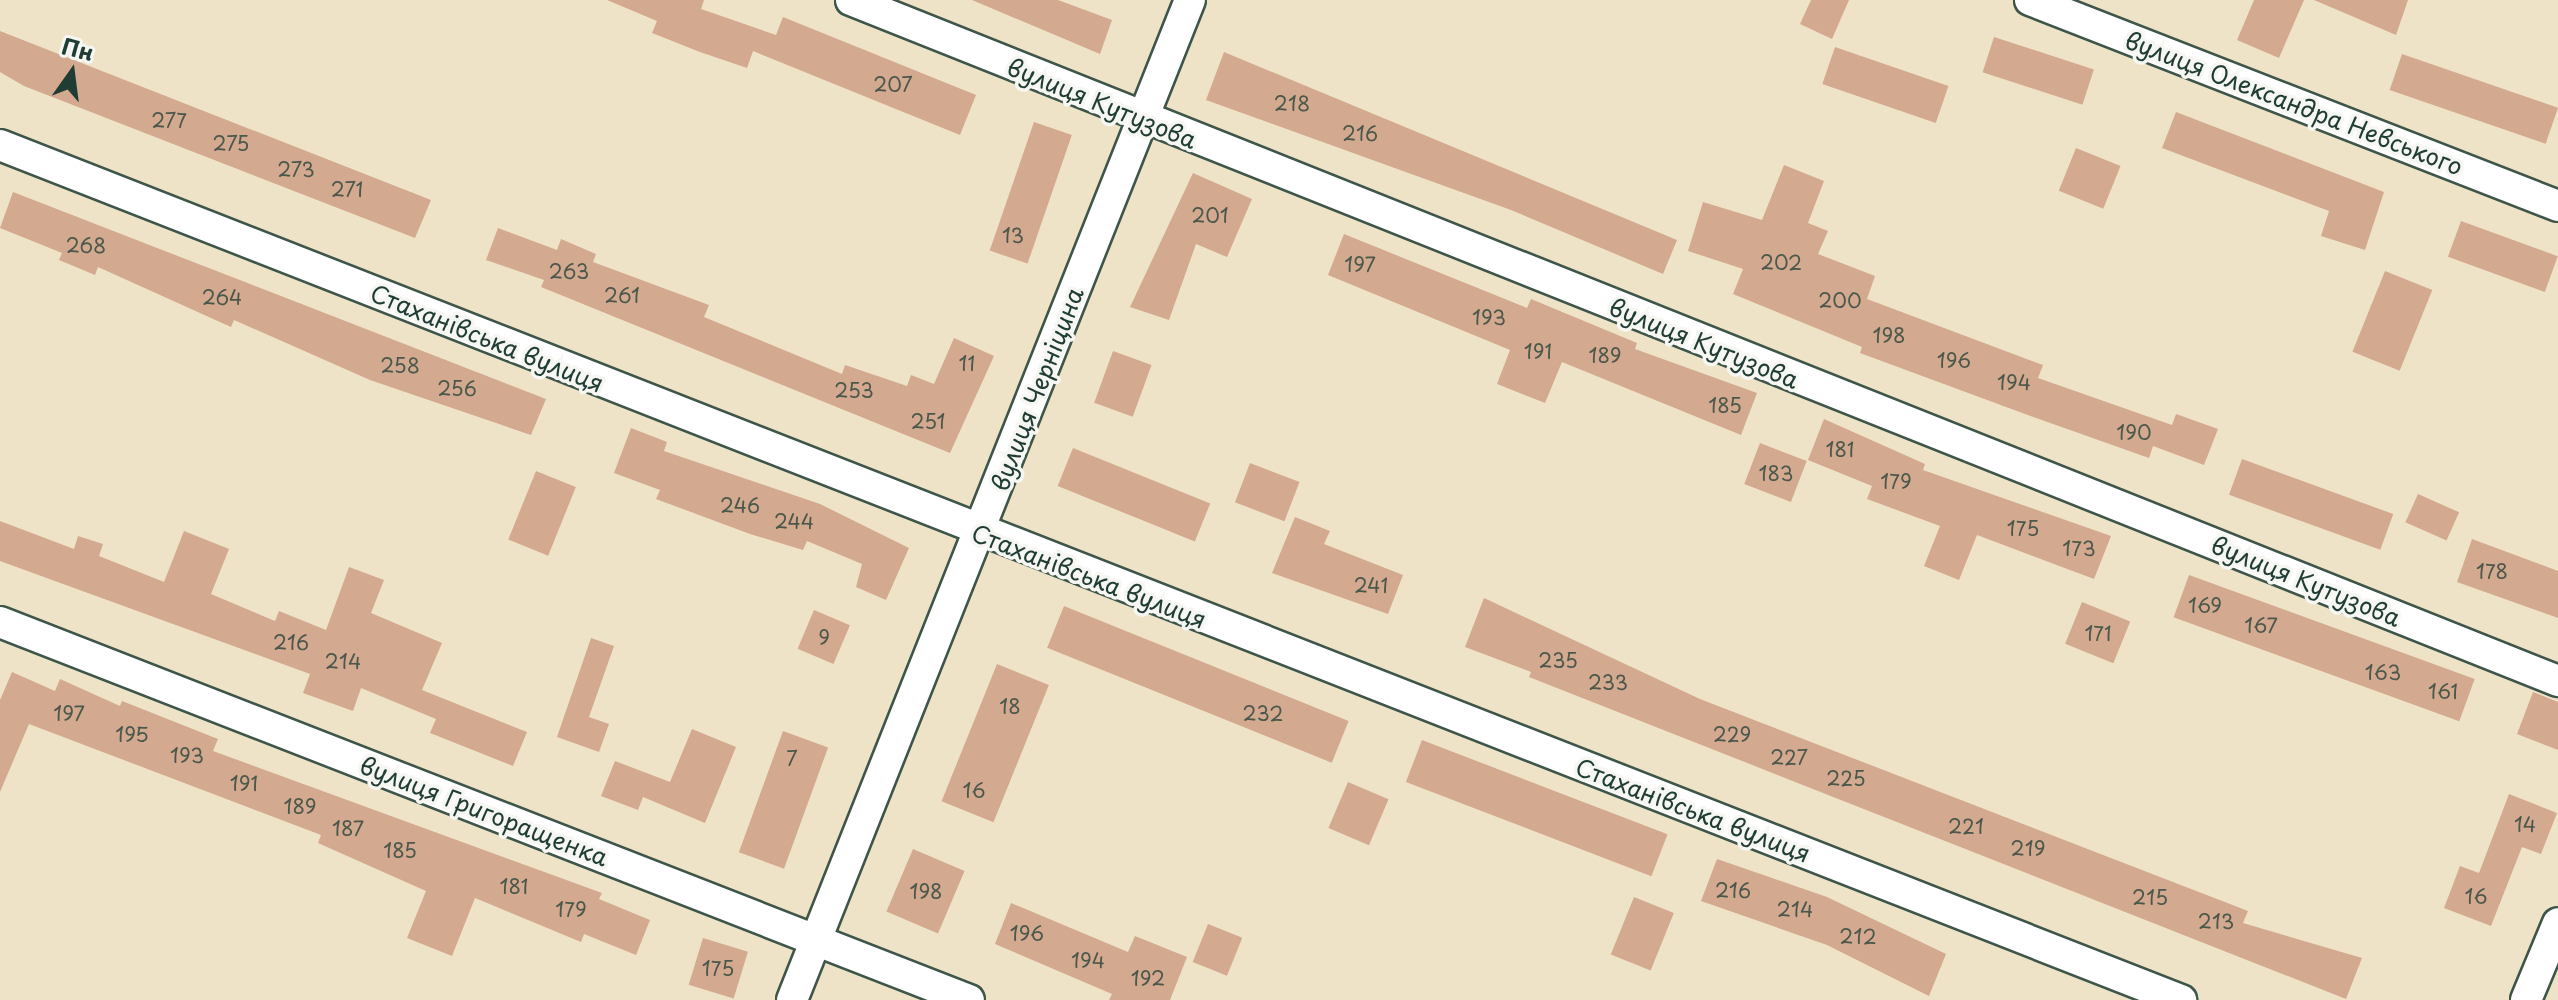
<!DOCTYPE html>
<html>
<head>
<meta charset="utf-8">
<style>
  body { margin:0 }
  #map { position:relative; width:2558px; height:1000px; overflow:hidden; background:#efe3c7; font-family:"Playpen Sans",sans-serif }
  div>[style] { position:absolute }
  .building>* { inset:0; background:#d3a98f; transform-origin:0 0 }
  .roads { filter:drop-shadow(2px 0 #3e564a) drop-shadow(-2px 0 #3e564a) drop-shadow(0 2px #3e564a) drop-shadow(0 -2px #3e564a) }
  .street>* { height:30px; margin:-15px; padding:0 15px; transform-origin:15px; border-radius:15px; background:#fff }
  span { translate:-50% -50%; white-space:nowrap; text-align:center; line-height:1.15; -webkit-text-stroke:7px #f6f6f2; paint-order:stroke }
  .number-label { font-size:20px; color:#4c584b }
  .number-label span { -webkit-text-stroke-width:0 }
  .street-label { font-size:24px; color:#1f3d34 }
  .north { position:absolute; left:32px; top:32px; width:80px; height:80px; -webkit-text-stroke:6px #f6f6f2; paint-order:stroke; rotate:14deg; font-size:22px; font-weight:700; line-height:32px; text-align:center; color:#1f3d34 }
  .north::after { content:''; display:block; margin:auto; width:28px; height:36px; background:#1f3d34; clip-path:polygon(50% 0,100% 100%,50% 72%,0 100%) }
</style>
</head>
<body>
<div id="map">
  <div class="building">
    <div style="clip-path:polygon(607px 0,704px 0,701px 9px,776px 35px,783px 17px,976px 95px,960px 135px,753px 51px,747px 68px,700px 52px,652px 33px,657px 21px)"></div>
    <div style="clip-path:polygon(972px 0,1058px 0,1112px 20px,1100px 54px)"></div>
    <div style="clip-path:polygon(1811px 0,1849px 0,1832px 39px,1800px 24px)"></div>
    <div style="clip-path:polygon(2254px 0,2304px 0,2279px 58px,2237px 40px)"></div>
    <div style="clip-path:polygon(2314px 0,2408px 0,2396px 35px)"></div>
    <div style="clip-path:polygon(0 31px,431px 200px,415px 238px,24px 86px,0 72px)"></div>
    <div style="left:1994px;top:37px;width:105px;height:37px;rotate:18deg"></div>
    <div style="left:1835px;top:47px;width:120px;height:39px;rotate:19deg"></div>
    <div style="clip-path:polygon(1224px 52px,1677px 240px,1663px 274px,1511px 210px,1206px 100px)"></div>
    <div style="left:2402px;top:54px;width:165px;height:38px;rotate:19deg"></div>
    <div style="clip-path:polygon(2176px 112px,2384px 192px,2365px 250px,2321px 236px,2329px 211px,2162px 148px)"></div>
    <div style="left:1034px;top:122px;width:40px;height:136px;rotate:19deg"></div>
    <div style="left:2076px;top:148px;width:48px;height:46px;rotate:22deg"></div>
    <div style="clip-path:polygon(1784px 165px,1824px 181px,1808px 223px,1828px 231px,1818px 254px,1875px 276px,1867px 299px,2043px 365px,2038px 378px,2172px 425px,2176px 414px,2218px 429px,2204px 465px,2153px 446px,2149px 458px,2025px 414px,1860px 353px,1862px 347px,1733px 294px,1743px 269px,1688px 251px,1703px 202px,1762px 220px)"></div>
    <div style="clip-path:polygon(1193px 173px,1252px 199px,1227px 257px,1196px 244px,1169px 320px,1130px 307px)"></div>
    <div style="clip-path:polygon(13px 192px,546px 399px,531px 435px,370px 380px,234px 320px,231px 327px,98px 267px,95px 275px,59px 260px,62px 253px,0 228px)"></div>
    <div style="left:2461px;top:221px;width:103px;height:38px;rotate:20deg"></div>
    <div style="clip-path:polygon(498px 228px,557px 250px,561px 239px,596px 254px,593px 262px,709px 305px,704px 317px,842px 374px,845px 365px,907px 386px,911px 375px,934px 384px,954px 338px,994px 356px,950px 453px,541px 287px,544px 280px,486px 260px)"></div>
    <div style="clip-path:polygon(1344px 234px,1527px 308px,1531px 299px,1637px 343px,1635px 349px,1757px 393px,1741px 435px,1562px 362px,1545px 403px,1497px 384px,1510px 350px,1328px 275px)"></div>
    <div style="left:2385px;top:271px;width:51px;height:87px;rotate:22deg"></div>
    <div style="left:1113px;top:351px;width:41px;height:55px;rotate:20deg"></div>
    <div style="clip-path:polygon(1824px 419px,1925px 464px,1923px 470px,2111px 536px,2094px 579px,1977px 535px,1959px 580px,1924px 566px,1940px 526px,1867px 499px,1872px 486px,1808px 460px)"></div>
    <div style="clip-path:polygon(631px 428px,667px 442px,664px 451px,820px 504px,909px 548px,886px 600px,856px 587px,862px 564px,807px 541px,803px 550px,750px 534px,656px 499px,660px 490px,614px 473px)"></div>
    <div style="left:1760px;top:443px;width:50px;height:44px;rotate:21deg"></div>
    <div style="left:1073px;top:448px;width:148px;height:41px;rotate:22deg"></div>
    <div style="left:2242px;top:459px;width:161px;height:38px;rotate:20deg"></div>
    <div style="left:1250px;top:463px;width:53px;height:42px;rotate:21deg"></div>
    <div style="left:536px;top:471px;width:43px;height:74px;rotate:22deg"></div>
    <div style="left:2418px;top:494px;width:45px;height:31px;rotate:24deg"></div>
    <div style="clip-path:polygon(1295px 517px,1330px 531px,1324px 544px,1403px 575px,1388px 614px,1272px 573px)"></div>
    <div style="clip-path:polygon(0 521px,74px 549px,78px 536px,103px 544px,99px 556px,164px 582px,184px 531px,229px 549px,211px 594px,275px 621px,279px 611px,326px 630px,349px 567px,384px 580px,371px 613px,442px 643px,422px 690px,527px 732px,513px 766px,430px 733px,436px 719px,361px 688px,353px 711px,303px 693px,310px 674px,0 561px)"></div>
    <div style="clip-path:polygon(2472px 539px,2558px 571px,2558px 618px,2457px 582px)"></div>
    <div style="left:2189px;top:575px;width:304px;height:45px;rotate:20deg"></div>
    <div style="clip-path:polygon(1484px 598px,1700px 699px,2248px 911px,2243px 923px,2362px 958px,2346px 999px,1529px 677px,1531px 672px,1465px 647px)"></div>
    <div style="left:2082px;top:602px;width:52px;height:45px;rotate:22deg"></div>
    <div style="left:1064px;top:606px;width:307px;height:45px;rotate:22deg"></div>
    <div style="left:814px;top:610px;width:39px;height:42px;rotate:23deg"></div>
    <div style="clip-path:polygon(591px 638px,614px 646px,589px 717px,609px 724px,599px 752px,557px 737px)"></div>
    <div style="left:997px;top:664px;width:56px;height:148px;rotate:22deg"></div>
    <div style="clip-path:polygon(12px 672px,55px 691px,60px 679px,120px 706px,122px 701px,218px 739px,213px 751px,602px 893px,599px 899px,650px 920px,636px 955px,584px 934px,581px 942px,475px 898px,452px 956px,407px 938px,426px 891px,318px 843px,321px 835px,29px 724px,0 792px,0 700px)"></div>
    <div style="clip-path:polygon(2533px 692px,2558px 702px,2558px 750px,2517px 734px)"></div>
    <div style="clip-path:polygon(692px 729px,736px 747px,705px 823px,643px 797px,638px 810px,601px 796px,615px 761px,670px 782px)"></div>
    <div style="left:783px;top:731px;width:48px;height:129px;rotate:20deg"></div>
    <div style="left:1422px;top:740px;width:263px;height:45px;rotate:21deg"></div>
    <div style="left:1348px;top:782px;width:44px;height:50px;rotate:23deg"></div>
    <div style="clip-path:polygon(2509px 794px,2557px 813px,2541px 854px,2522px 847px,2491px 926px,2444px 908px,2460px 866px,2479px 873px)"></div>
    <div style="left:913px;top:849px;width:56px;height:68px;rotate:23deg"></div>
    <div style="clip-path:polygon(1717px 859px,1827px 897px,1946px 954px,1929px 996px,1827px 945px,1701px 901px)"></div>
    <div style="left:1634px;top:897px;width:43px;height:62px;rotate:22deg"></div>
    <div style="clip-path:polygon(1011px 903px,1128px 952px,1135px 936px,1187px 957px,1170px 1000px,1109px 1000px,1112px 994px,995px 944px)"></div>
    <div style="left:1208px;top:924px;width:37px;height:41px;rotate:22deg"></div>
    <div style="left:703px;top:938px;width:47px;height:49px;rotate:17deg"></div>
  </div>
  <div class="roads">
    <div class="street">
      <div style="left:851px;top:0;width:1838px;rotate:21.75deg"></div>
      <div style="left:2030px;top:0;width:567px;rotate:21.31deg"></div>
      <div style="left:0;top:145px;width:2343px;rotate:21.41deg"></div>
      <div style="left:0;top:622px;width:1040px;rotate:21.31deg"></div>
      <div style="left:792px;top:1000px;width:1076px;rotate:-68.3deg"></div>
      <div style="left:2526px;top:1000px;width:83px;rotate:-67.4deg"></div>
    </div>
  </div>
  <div class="number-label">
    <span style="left:893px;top:84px">207</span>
    <span style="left:1292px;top:103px">218</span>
    <span style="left:169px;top:120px">277</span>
    <span style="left:1360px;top:133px">216</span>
    <span style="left:231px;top:143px">275</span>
    <span style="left:296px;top:169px">273</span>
    <span style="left:347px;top:189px">271</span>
    <span style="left:1210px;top:215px">201</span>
    <span style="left:1013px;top:235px">13</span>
    <span style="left:86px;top:245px">268</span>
    <span style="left:1781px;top:262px">202</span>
    <span style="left:1360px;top:264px">197</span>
    <span style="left:569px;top:271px">263</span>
    <span style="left:622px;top:295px">261</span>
    <span style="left:222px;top:297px">264</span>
    <span style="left:1840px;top:300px">200</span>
    <span style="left:1489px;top:317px">193</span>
    <span style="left:1889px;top:335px">198</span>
    <span style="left:1538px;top:351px">191</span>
    <span style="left:1605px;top:355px">189</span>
    <span style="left:1954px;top:360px">196</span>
    <span style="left:967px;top:363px">11</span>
    <span style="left:400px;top:365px">258</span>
    <span style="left:2014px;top:382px">194</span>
    <span style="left:457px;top:388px">256</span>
    <span style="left:854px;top:390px">253</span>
    <span style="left:1725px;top:405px">185</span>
    <span style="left:928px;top:421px">251</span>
    <span style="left:2134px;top:432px">190</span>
    <span style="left:1840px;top:449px">181</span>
    <span style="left:1776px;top:473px">183</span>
    <span style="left:1896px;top:481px">179</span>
    <span style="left:740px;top:505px">246</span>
    <span style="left:794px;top:521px">244</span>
    <span style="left:2023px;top:528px">175</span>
    <span style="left:2079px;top:548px">173</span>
    <span style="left:2492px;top:571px">178</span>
    <span style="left:1371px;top:585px">241</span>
    <span style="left:2205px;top:605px">169</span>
    <span style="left:2261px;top:625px">167</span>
    <span style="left:2098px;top:633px">171</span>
    <span style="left:824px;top:637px">9</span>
    <span style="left:291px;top:642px">216</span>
    <span style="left:1558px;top:660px">235</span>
    <span style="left:343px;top:661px">214</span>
    <span style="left:2383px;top:672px">163</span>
    <span style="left:1608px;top:682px">233</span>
    <span style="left:2443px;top:691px">161</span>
    <span style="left:1010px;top:706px">18</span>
    <span style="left:69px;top:713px">197</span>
    <span style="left:1263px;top:713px">232</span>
    <span style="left:132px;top:734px">195</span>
    <span style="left:1732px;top:734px">229</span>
    <span style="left:187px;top:755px">193</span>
    <span style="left:1789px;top:757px">227</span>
    <span style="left:792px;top:758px">7</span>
    <span style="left:1846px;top:778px">225</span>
    <span style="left:244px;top:783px">191</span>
    <span style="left:974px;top:790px">16</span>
    <span style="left:300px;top:806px">189</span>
    <span style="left:2525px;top:824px">14</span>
    <span style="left:1966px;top:826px">221</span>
    <span style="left:348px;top:828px">187</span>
    <span style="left:2028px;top:848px">219</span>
    <span style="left:400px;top:850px">185</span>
    <span style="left:514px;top:886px">181</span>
    <span style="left:1733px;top:890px">216</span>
    <span style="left:926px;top:891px">198</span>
    <span style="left:2476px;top:896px">16</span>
    <span style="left:2150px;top:897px">215</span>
    <span style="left:571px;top:909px">179</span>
    <span style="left:1795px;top:909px">214</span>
    <span style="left:2216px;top:921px">213</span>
    <span style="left:1027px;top:933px">196</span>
    <span style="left:1858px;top:936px">212</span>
    <span style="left:1088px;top:960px">194</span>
    <span style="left:718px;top:968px">175</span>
    <span style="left:1148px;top:978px">192</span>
  </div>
  <div class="street-label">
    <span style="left:1102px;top:103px;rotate:22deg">вулиця Кутузова</span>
    <span style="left:2294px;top:103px;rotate:21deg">вулиця Олександра Невського</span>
    <span style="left:487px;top:338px;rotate:22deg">Стаханівська вулиця</span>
    <span style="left:1704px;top:343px;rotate:22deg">вулиця Кутузова</span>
    <span style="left:1037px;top:389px;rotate:-69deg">вулиця Черніцина</span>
    <span style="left:1089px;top:576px;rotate:21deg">Стаханівська вулиця</span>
    <span style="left:2306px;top:581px;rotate:22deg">вулиця Кутузова</span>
    <span style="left:1693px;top:810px;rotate:21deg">Стаханівська вулиця</span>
    <span style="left:484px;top:811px;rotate:21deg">вулиця Григоращенка</span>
  </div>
  <div class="north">Пн</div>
</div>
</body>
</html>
